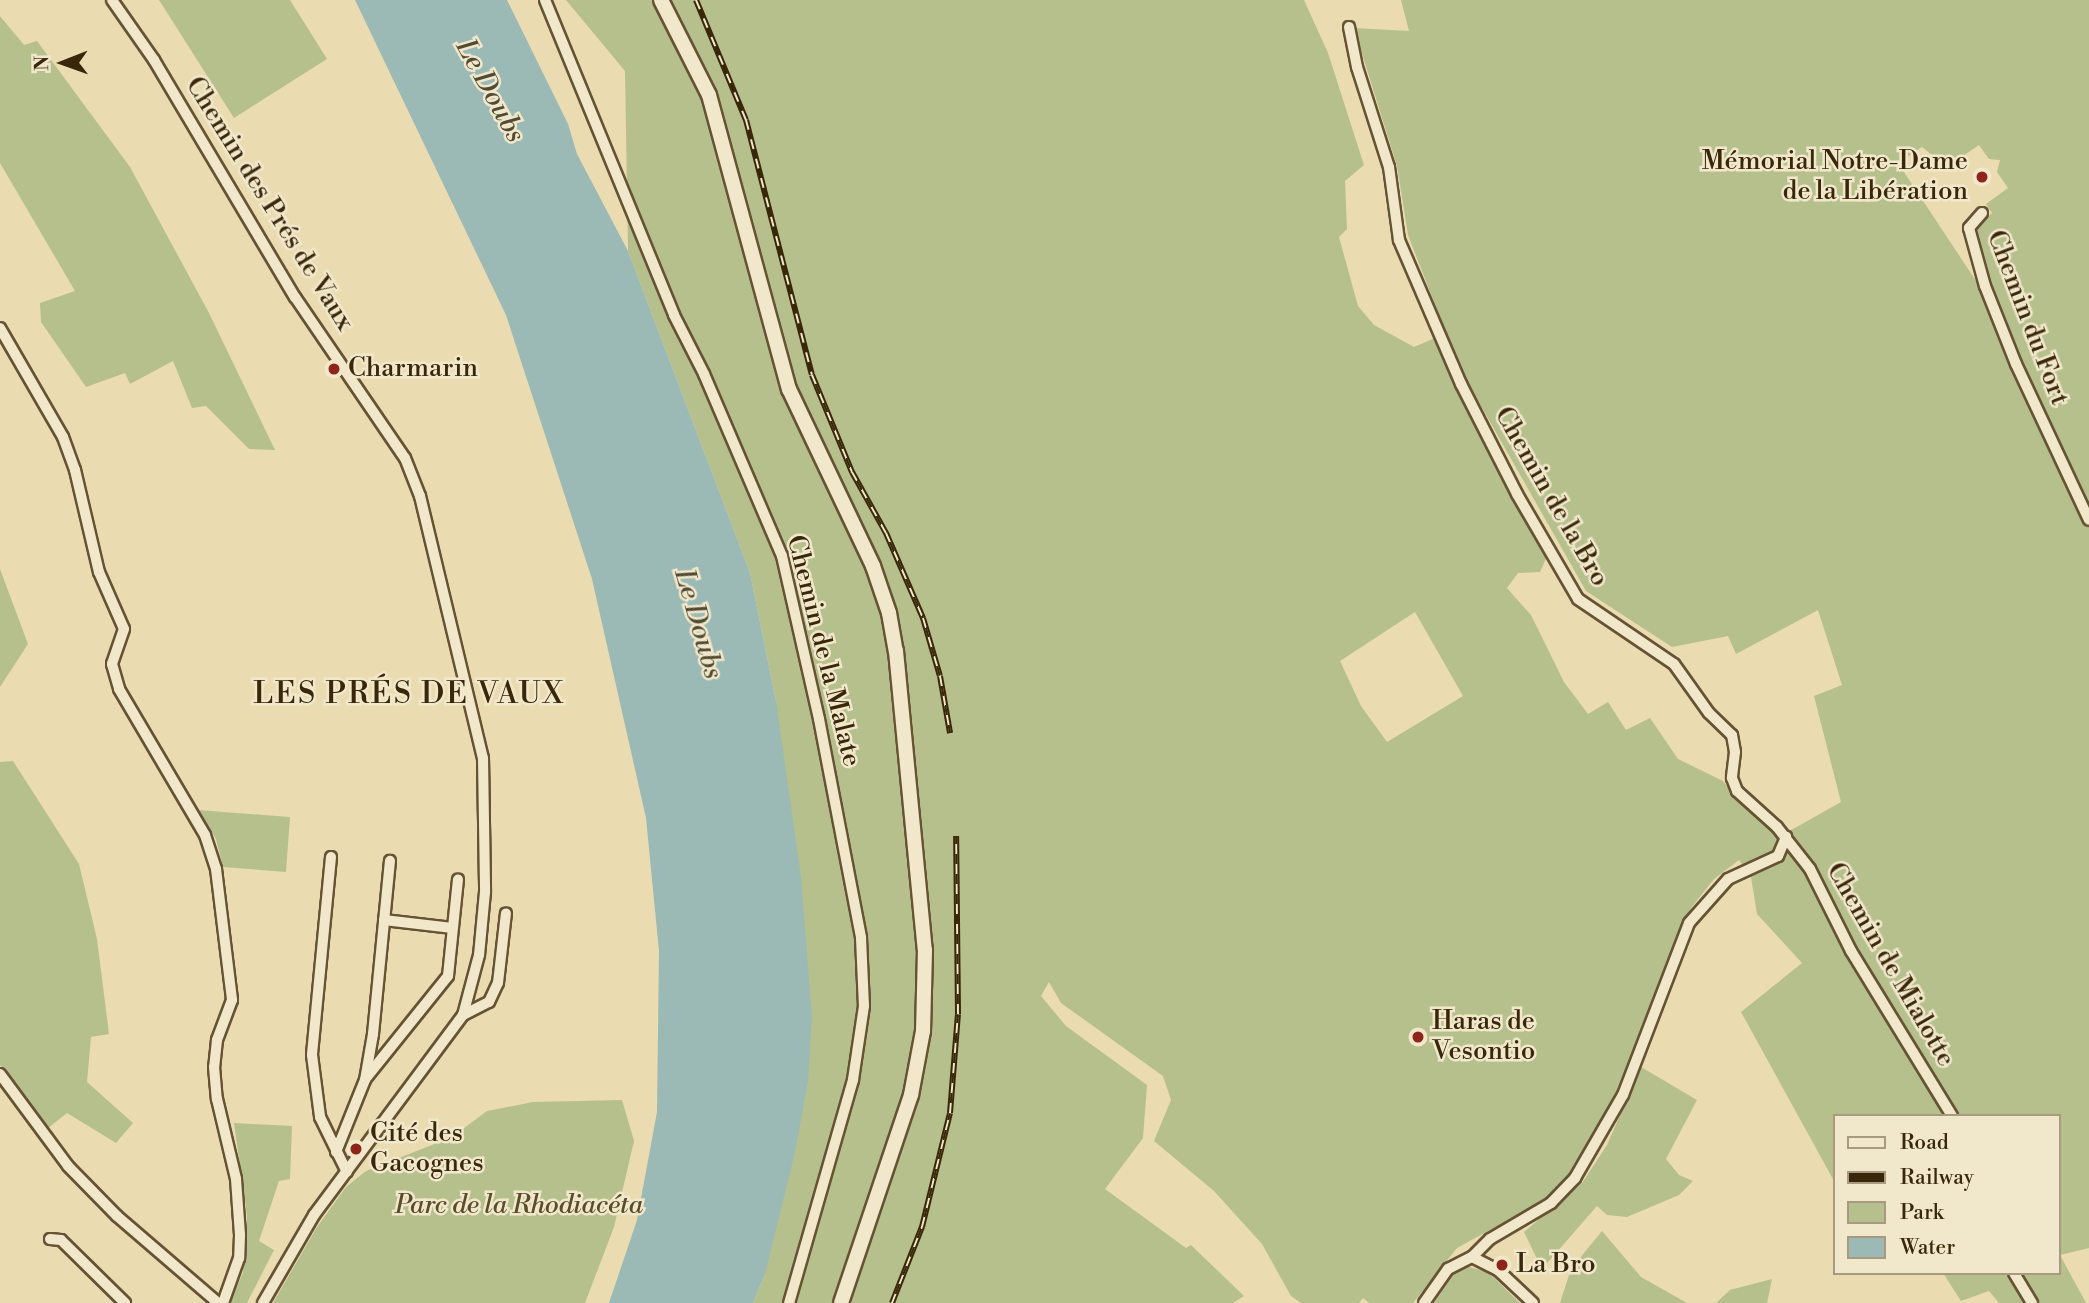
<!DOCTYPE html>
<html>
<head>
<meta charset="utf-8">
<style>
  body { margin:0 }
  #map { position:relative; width:2089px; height:1303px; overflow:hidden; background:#eadbb1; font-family:"Libre Bodoni",serif }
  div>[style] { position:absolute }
  .green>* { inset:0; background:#b6c08c }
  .water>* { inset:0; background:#9bb9b5 }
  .roads { filter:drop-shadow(2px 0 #665333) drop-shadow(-2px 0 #665333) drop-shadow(0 2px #665333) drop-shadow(0 -2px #665333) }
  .street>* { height:10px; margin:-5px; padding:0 5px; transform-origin:5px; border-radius:5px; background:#f1e8cc }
  .secondary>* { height:14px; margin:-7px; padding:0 7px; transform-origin:7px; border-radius:7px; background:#f1e8cc }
  .rail>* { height:6px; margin-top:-3px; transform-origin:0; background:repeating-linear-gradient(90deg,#f1e8cc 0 10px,#3a2609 0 20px); box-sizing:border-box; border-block:2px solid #3a2609 }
  .dots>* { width:19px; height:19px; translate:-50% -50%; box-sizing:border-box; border:4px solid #f1e8cc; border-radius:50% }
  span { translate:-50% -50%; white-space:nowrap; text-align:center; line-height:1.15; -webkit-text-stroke:5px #f1e8cc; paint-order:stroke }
  .poi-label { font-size:26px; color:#3a2609 }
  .right { translate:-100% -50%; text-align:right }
  .left { translate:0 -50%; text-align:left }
  .street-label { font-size:26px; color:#3a2609 }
  .park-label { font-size:26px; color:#594c2a; font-style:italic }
  .water-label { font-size:28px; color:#524b34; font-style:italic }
  .quarter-label { font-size:30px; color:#3a2609; letter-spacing:2px }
  .legend { position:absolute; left:1833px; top:1114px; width:228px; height:161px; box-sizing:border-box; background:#f1e8cc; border:2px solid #a89a7e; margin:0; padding:9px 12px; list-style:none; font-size:21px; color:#3a2609 }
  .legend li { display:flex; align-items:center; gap:14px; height:35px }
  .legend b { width:35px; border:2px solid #a89a7e }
  .north { position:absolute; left:28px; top:28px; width:70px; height:70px; -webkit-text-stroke:5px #f1e8cc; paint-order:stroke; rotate:269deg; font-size:19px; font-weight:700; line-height:28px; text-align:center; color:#3a2609 }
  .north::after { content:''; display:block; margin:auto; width:24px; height:32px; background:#3a2609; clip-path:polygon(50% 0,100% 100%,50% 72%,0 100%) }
</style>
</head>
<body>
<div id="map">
  <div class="green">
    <div style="clip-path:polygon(159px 0,290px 0,327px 59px,234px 118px)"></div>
    <div style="clip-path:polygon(evenodd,566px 0,1304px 0,1328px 53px,1364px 165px,1345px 181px,1347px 229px,1339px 237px,1358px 306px,1374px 325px,1414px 347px,1435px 338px,1452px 380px,1548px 554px,1540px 572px,1518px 573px,1507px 588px,1531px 615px,1564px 682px,1588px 714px,1608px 702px,1626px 730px,1650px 718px,1678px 759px,1723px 781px,1740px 804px,1786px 833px,1841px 802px,1814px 696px,1842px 685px,1818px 610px,1736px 654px,1728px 636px,1672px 647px,1586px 591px,1460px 369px,1408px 235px,1397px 166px,1354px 28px,1409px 31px,1401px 0,2089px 0,2089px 1248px,2060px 1255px,2086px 1303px,1999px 1303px,1989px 1291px,1961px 1301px,1943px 1273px,2059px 1273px,2059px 1116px,1835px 1116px,1834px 1181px,1741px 1012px,1802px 963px,1757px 914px,1751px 877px,1739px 860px,1714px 879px,1691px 908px,1615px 1100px,1570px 1174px,1545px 1200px,1457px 1248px,1413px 1303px,1369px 1303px,1363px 1298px,1359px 1303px,1301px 1303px,1291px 1296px,1262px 1244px,1214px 1191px,1154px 1141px,1171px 1100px,1163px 1076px,1061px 1003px,1049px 982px,1041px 996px,1066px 1026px,1147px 1085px,1143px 1138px,1105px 1189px,1186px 1248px,1191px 1245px,1244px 1296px,1233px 1303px,753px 1303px,765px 1274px,776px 701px,750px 573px,628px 251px,625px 71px,566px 0,1979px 145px,1989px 159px,2000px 160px,1997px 172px,2008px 188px,1986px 204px,1992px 213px,1976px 227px,1991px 284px,1980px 287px,1898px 163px,1922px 147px,1943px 164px,1954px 157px,1957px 160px,1979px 145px,566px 0,1415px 612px,1463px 696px,1387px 742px,1361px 706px,1340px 661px,1415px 612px)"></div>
    <div style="clip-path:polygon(0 16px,24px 45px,37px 41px,130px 167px,209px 313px,275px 450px,249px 449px,206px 406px,192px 408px,173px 361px,130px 384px,125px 373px,86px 387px,41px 322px,40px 303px,75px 291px,0 163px)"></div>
    <div style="clip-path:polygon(0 569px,28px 644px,0 687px)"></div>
    <div style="clip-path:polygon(13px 761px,79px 864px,97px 939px,109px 1034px,91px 1037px,87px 1082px,133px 1123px,116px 1143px,67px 1113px,47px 1129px,0 1065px,0 762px)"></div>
    <div style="clip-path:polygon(198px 810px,290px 817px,286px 872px,223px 867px,216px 839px)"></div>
    <div style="clip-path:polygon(1641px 1067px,1697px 1100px,1666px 1159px,1679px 1175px,1693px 1181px,1679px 1195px,1627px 1217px,1607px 1215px,1597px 1206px,1542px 1269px,1524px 1232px,1582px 1183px,1607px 1145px)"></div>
    <div style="clip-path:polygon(622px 1100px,634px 1141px,614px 1227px,585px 1303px,273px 1303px,317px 1227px,346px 1187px,366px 1171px,452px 1137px,487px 1111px,533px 1102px)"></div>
    <div style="clip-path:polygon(234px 1123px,292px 1126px,290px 1179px,279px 1181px,259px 1241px,274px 1250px,247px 1303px,230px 1303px,243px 1272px,247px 1215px)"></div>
    <div style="clip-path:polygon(1602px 1231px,1641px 1277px,1687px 1303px,1560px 1303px,1571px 1269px)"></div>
    <div style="clip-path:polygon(1469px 1267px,1488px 1272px,1520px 1303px,1434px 1303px,1456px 1271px)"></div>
    <div style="clip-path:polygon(1772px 1279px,1767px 1303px,1716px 1303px,1730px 1290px)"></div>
  </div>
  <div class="water">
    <div style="clip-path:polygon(355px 0,507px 0,568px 124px,577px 154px,628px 251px,750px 573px,776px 701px,801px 877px,812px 1018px,808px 1081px,795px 1152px,765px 1274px,753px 1303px,609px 1303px,637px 1220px,657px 1112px,659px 951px,646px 818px,592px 579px,506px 315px)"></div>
  </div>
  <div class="roads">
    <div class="street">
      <div style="left:112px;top:0;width:73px;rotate:55deg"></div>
      <div style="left:154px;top:60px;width:276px;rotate:59.3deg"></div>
      <div style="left:295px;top:297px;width:195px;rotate:55.7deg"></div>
      <div style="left:405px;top:458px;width:41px;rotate:68.5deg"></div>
      <div style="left:420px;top:496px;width:269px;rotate:76.5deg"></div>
      <div style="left:483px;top:758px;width:134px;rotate:89.1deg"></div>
      <div style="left:485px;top:892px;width:63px;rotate:95.4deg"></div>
      <div style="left:479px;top:955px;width:62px;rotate:104.9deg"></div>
      <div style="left:463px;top:1015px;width:249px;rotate:126.7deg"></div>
      <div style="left:314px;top:1215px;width:102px;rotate:120.1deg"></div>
      <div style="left:545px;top:0;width:340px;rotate:67.7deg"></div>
      <div style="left:674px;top:315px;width:66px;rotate:63deg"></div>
      <div style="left:704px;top:374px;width:198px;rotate:66.8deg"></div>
      <div style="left:782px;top:556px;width:167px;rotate:77.2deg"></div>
      <div style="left:819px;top:719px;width:223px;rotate:79.1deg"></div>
      <div style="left:861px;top:938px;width:68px;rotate:87.5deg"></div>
      <div style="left:864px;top:1006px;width:75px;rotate:98.5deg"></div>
      <div style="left:853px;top:1080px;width:232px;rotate:106deg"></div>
      <div style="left:1349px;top:27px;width:41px;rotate:78.7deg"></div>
      <div style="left:1357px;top:67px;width:105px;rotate:72.3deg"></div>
      <div style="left:1389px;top:167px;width:74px;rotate:82.2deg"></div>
      <div style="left:1399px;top:240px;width:157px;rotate:66.7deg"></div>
      <div style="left:1461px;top:384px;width:123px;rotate:63deg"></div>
      <div style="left:1517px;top:494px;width:121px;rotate:59.8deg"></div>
      <div style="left:1578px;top:599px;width:116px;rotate:34.1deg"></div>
      <div style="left:1674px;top:664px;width:60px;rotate:54.5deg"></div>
      <div style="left:1709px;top:713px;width:32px;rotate:44deg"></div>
      <div style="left:1732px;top:735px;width:17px;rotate:80deg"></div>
      <div style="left:1735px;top:752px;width:26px;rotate:97deg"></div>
      <div style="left:1732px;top:778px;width:14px;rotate:69deg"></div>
      <div style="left:1737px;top:791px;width:54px;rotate:42deg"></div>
      <div style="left:1777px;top:827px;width:53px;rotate:51.8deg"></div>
      <div style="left:1810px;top:869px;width:92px;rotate:63.4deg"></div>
      <div style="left:1851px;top:951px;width:193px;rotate:58.5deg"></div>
      <div style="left:1982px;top:213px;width:20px;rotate:131deg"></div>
      <div style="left:1969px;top:228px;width:60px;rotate:74.6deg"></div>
      <div style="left:1985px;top:286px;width:84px;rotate:68.3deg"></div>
      <div style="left:2016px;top:364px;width:172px;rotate:64.9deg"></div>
      <div style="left:0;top:328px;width:126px;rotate:60deg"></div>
      <div style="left:63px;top:437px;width:35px;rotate:70deg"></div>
      <div style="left:75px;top:470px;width:105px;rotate:76.8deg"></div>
      <div style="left:99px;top:572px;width:62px;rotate:66.3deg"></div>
      <div style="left:124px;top:629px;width:37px;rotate:109deg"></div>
      <div style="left:112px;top:664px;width:26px;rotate:74deg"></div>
      <div style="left:119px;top:689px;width:169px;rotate:59.5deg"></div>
      <div style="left:205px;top:835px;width:36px;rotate:72deg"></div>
      <div style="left:216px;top:869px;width:132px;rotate:83deg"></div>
      <div style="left:232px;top:1000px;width:43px;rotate:110.6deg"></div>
      <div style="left:217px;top:1040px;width:27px;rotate:96deg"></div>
      <div style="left:214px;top:1067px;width:32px;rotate:85deg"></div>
      <div style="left:217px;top:1099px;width:82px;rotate:76.6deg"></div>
      <div style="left:236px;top:1179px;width:56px;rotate:85.9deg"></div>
      <div style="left:240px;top:1235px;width:23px;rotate:92deg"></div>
      <div style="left:239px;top:1258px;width:48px;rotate:109.6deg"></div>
      <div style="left:331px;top:857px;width:199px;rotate:95.5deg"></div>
      <div style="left:312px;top:1055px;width:63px;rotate:82.6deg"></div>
      <div style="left:320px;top:1117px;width:61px;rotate:63.9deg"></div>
      <div style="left:384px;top:920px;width:69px;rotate:6.6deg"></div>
      <div style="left:463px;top:1015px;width:29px;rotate:-27deg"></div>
      <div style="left:489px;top:1002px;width:21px;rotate:-65deg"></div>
      <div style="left:498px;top:983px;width:70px;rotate:-83.5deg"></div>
      <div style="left:0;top:1074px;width:114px;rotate:53.5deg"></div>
      <div style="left:68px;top:1166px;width:70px;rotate:45.6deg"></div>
      <div style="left:117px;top:1216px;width:133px;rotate:40.7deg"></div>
      <div style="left:366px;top:1078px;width:131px;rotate:-51.2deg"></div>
      <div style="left:448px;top:976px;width:97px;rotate:-84.1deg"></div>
      <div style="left:336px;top:1152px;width:78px;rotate:-68.1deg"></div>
      <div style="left:365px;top:1080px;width:47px;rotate:-80.1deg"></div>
      <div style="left:373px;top:1034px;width:174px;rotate:-84.4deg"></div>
      <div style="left:50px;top:1239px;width:11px;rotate:5deg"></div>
      <div style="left:61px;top:1240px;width:90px;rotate:44.5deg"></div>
      <div style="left:1472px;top:1257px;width:25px;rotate:-45deg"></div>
      <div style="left:1490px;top:1239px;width:71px;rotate:-30.5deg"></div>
      <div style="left:1551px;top:1203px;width:35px;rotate:-46deg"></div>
      <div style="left:1575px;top:1178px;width:96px;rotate:-60deg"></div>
      <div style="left:1623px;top:1095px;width:184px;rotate:-69deg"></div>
      <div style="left:1689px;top:923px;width:59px;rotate:-48.4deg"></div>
      <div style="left:1728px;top:879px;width:55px;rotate:-24.7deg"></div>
      <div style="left:1778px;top:856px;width:21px;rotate:-67deg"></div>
      <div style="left:2014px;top:1273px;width:35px;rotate:59deg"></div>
      <div style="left:1424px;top:1303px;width:42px;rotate:-54.8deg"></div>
      <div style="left:1448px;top:1269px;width:27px;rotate:-27deg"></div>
      <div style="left:1472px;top:1257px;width:29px;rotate:27deg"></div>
      <div style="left:1498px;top:1270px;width:48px;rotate:43.3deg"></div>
    </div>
    <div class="secondary">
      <div style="left:661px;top:0;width:106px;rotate:63.2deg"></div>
      <div style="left:709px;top:95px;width:305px;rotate:74.8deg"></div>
      <div style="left:789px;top:389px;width:196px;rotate:64.6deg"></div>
      <div style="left:873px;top:566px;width:50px;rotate:71.2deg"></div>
      <div style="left:889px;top:613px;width:39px;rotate:80deg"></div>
      <div style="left:896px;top:651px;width:300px;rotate:84.5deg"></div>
      <div style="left:925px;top:950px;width:81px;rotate:91.4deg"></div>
      <div style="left:923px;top:1031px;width:65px;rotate:100.6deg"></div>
      <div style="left:911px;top:1095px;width:219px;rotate:108.6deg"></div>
    </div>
  </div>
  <div class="rail">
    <div style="left:696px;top:0;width:130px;rotate:67.4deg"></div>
    <div style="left:746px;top:120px;width:263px;rotate:75.5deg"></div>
    <div style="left:812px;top:375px;width:105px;rotate:67.6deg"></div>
    <div style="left:852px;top:472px;width:70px;rotate:60.9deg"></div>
    <div style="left:886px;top:533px;width:93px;rotate:66.5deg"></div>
    <div style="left:923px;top:618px;width:60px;rotate:73.7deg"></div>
    <div style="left:940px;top:676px;width:58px;rotate:80deg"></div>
    <div style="left:892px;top:1303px;width:82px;rotate:-68.5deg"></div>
    <div style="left:922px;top:1227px;width:117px;rotate:-76.2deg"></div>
    <div style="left:950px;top:1113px;width:99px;rotate:-85.4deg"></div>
    <div style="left:958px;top:1014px;width:178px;rotate:-90.6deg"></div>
  </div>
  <div class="dots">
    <div style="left:1982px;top:177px;background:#8f2418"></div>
    <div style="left:334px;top:369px;background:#8f2418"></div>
    <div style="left:1418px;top:1037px;background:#8f2418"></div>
    <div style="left:356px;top:1149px;background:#8f2418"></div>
    <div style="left:1502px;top:1265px;background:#8f2418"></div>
  </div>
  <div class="poi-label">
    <span class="right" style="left:1968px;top:177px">Mémorial Notre-Dame<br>de la Libération</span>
    <span class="left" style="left:348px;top:369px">Charmarin</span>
    <span class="left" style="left:1432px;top:1037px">Haras de<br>Vesontio</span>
    <span class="left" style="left:370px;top:1149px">Cité des<br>Gacognes</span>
    <span class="left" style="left:1516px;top:1265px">La Bro</span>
  </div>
  <div class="street-label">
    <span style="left:269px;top:204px;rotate:58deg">Chemin des Prés de Vaux</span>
    <span style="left:2027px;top:318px;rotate:69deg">Chemin du Fort</span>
    <span style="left:1551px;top:497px;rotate:60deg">Chemin de la Bro</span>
    <span style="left:823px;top:651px;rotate:76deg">Chemin de la Malate</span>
    <span style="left:1890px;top:965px;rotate:60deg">Chemin de Mialotte</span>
  </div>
  <div class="park-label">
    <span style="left:519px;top:1206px">Parc de la Rhodiacéta</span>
  </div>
  <div class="water-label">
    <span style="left:490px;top:91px;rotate:61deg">Le Doubs</span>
    <span style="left:698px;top:624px;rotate:74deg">Le Doubs</span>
  </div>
  <div class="quarter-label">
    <span style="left:409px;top:694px">LES PRÉS DE VAUX</span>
  </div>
  <ul class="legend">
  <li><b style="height:9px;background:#f1e8cc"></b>Road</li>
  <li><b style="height:9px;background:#3a2609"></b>Railway</li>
  <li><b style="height:19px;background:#b6c08c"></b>Park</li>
  <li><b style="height:19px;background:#9bb9b5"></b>Water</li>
  </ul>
  <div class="north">N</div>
</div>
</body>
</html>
